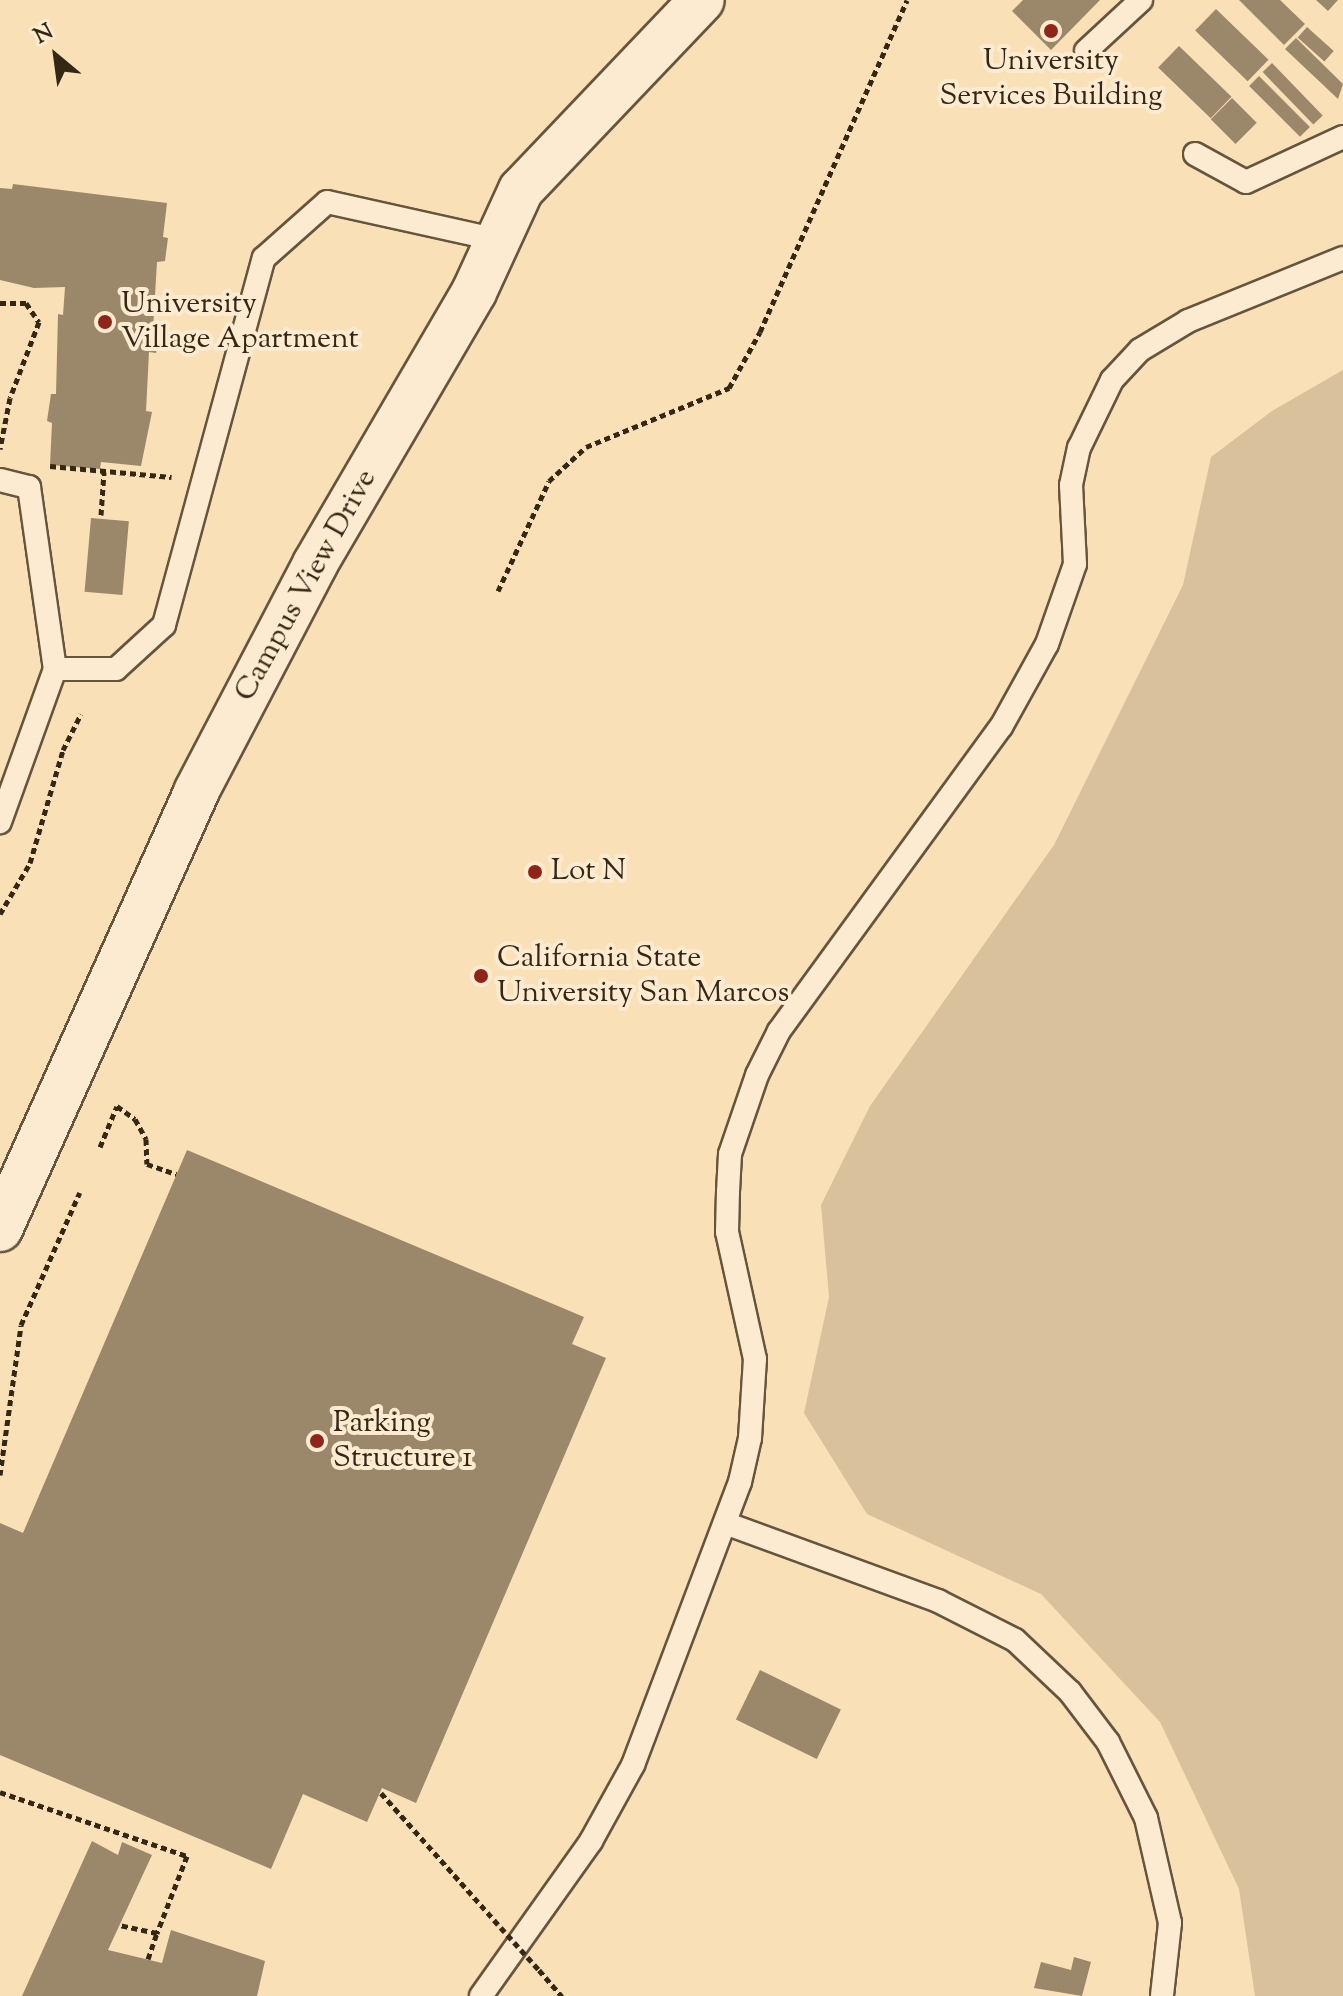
<!DOCTYPE html>
<html>
<head>
<meta charset="utf-8">
<style>
  body { margin:0 }
  #map { position:relative; width:1343px; height:1996px; overflow:hidden; background:#fae0b6; font-family:"Sorts Mill Goudy",serif }
  div>[style] { position:absolute }
  .green>* { inset:0; background:#d8c19b }
  .building>* { inset:0; background:#9b8769; transform-origin:0 0 }
  .path>* { height:5px; margin-top:-2.5px; transform-origin:0; background:repeating-linear-gradient(90deg,#342716 0 6px,transparent 0 10px) }
  .roads { filter:drop-shadow(2px 0 #66553e) drop-shadow(-2px 0 #66553e) drop-shadow(0 2px #66553e) drop-shadow(0 -2px #66553e) }
  .lane>* { height:22px; margin:-11px; padding:0 11px; transform-origin:11px; border-radius:11px; background:#fcebd0 }
  .street>* { height:44px; margin:-22px; padding:0 22px; transform-origin:22px; border-radius:22px; background:#fcebd0 }
  .secondary>* { height:44px; margin:-22px; padding:0 22px; transform-origin:22px; border-radius:22px; background:#fcebd0 }
  .path-bridge>* { height:5px; margin-top:-2.5px; transform-origin:0; background:repeating-linear-gradient(90deg,#342716 0 6px,transparent 0 10px) }
  .dots>* { width:22px; height:22px; translate:-50% -50%; box-sizing:border-box; border:4px solid #fcebd0; border-radius:50% }
  span { translate:-50% -50%; white-space:nowrap; text-align:center; line-height:1.15; -webkit-text-stroke:8px #fcebd0; paint-order:stroke }
  .poi-label { font-size:30px; color:#342716 }
  .left { translate:0 -50%; text-align:left }
  .street-label { font-size:30px; color:#342716 }
  .north { position:absolute; left:16px; top:16px; width:80px; height:80px; -webkit-text-stroke:6px #fcebd0; paint-order:stroke; rotate:331deg; font-size:22px; font-weight:700; line-height:32px; text-align:center; color:#342716 }
  .north::after { content:''; display:block; margin:auto; width:28px; height:36px; background:#342716; clip-path:polygon(50% 0,100% 100%,50% 72%,0 100%) }
</style>
</head>
<body>
<div id="map">
  <div class="green">
    <div style="clip-path:polygon(1343px 370px,1343px 1996px,1255px 1996px,1239px 1889px,1160px 1722px,1041px 1594px,867px 1514px,804px 1413px,829px 1297px,821px 1205px,870px 1106px,1054px 845px,1183px 585px,1211px 457px,1272px 411px)"></div>
  </div>
  <div class="building">
    <div style="clip-path:polygon(1023px 0,1100px 0,1051px 50px,1012px 11px)"></div>
    <div style="clip-path:polygon(1239px 0,1280px 0,1305px 24px,1284px 45px)"></div>
    <div style="clip-path:polygon(1316px 0,1338px 0,1328px 11px)"></div>
    <div style="left:1216px;top:9px;width:73px;height:30px;rotate:44deg"></div>
    <div style="left:1307px;top:27px;width:36px;height:14px;rotate:42deg"></div>
    <div style="clip-path:polygon(1296px 38px,1343px 84px,1338px 99px,1285px 49px)"></div>
    <div style="left:1179px;top:46px;width:73px;height:30px;rotate:44deg"></div>
    <div style="left:1272px;top:63px;width:73px;height:13px;rotate:46deg"></div>
    <div style="left:1259px;top:76px;width:72px;height:14px;rotate:45deg"></div>
    <div style="left:1232px;top:98px;width:35px;height:30px;rotate:45deg"></div>
    <div style="clip-path:polygon(13px 184px,167px 203px,163px 237px,168px 238px,165px 261px,157px 262px,153px 329px,160px 330px,156px 353px,149px 352px,146px 411px,152px 412px,141px 466px,101px 462px,100px 469px,50px 465px,52px 423px,47px 421px,51px 394px,56px 394px,58px 314px,63px 315px,65px 287px,34px 288px,0 280px,0 188px,12px 189px)"></div>
    <div style="left:91px;top:518px;width:38px;height:74px;rotate:5deg"></div>
    <div style="clip-path:polygon(187px 1150px,584px 1317px,572px 1344px,606px 1358px,416px 1803px,382px 1788px,367px 1822px,303px 1794px,271px 1869px,0 1755px,0 1523px,23px 1533px)"></div>
    <div style="left:760px;top:1670px;width:90px;height:55px;rotate:26deg"></div>
    <div style="clip-path:polygon(92px 1841px,118px 1855px,122px 1842px,152px 1855px,108px 1950px,162px 1963px,171px 1930px,265px 1961px,257px 1996px,22px 1996px)"></div>
    <div style="clip-path:polygon(1074px 1957px,1091px 1962px,1082px 1996px,1034px 1988px,1041px 1962px,1071px 1970px)"></div>
  </div>
  <div class="path">
    <div style="left:0;top:303px;width:26px"></div>
    <div style="left:26px;top:303px;width:23px;rotate:56deg"></div>
    <div style="left:39px;top:322px;width:81px;rotate:110.9deg"></div>
    <div style="left:10px;top:398px;width:52px;rotate:101.1deg"></div>
    <div style="left:50px;top:466px;width:122px;rotate:5.2deg"></div>
    <div style="left:101px;top:515px;width:43px;rotate:-86deg"></div>
    <div style="left:498px;top:591px;width:121px;rotate:-65.1deg"></div>
    <div style="left:549px;top:481px;width:50px;rotate:-42.6deg"></div>
    <div style="left:586px;top:447px;width:155px;rotate:-22.4deg"></div>
    <div style="left:729px;top:388px;width:64px;rotate:-61deg"></div>
    <div style="left:760px;top:332px;width:363px;rotate:-66.1deg"></div>
    <div style="left:0;top:914px;width:59px;rotate:-59.5deg"></div>
    <div style="left:30px;top:863px;width:118px;rotate:-73.7deg"></div>
    <div style="left:63px;top:750px;width:40px;rotate:-63.4deg"></div>
    <div style="left:100px;top:1147px;width:44px;rotate:-67.5deg"></div>
    <div style="left:117px;top:1106px;width:22px;rotate:36deg"></div>
    <div style="left:135px;top:1119px;width:23px;rotate:61deg"></div>
    <div style="left:146px;top:1139px;width:25px;rotate:88deg"></div>
    <div style="left:147px;top:1164px;width:31px;rotate:19deg"></div>
    <div style="left:0;top:1475px;width:151px;rotate:-82deg"></div>
    <div style="left:21px;top:1325px;width:145px;rotate:-66.1deg"></div>
    <div style="left:0;top:1792px;width:198px;rotate:18.9deg"></div>
    <div style="left:187px;top:1856px;width:83px;rotate:111.3deg"></div>
    <div style="left:157px;top:1933px;width:38px;rotate:-168deg"></div>
    <div style="left:381px;top:1793px;width:170px;rotate:48.3deg"></div>
    <div style="left:148px;top:1959px;width:28px;rotate:-71deg"></div>
    <div style="left:539px;top:1970px;width:35px;rotate:49deg"></div>
  </div>
  <div class="roads">
    <div class="lane">
      <div style="left:1086px;top:51px;width:75px;rotate:-42.8deg"></div>
      <div style="left:1195px;top:154px;width:58px;rotate:28.8deg"></div>
      <div style="left:1246px;top:182px;width:107px;rotate:-24.9deg"></div>
      <div style="left:0;top:480px;width:30px;rotate:14deg"></div>
      <div style="left:29px;top:487px;width:184px;rotate:81.9deg"></div>
      <div style="left:55px;top:669px;width:163px;rotate:109.8deg"></div>
      <div style="left:55px;top:669px;width:61px"></div>
      <div style="left:116px;top:669px;width:65px;rotate:-42.5deg"></div>
      <div style="left:164px;top:625px;width:380px;rotate:-74.8deg"></div>
      <div style="left:264px;top:258px;width:84px;rotate:-41.6deg"></div>
      <div style="left:327px;top:202px;width:175px;rotate:12.5deg"></div>
      <div style="left:725px;top:1523px;width:227px;rotate:20.1deg"></div>
      <div style="left:938px;top:1601px;width:86px;rotate:26.9deg"></div>
      <div style="left:1015px;top:1640px;width:76px;rotate:43.4deg"></div>
      <div style="left:1070px;top:1692px;width:63px;rotate:52.8deg"></div>
      <div style="left:1108px;top:1742px;width:85px;rotate:63.4deg"></div>
      <div style="left:1146px;top:1818px;width:108px;rotate:77.1deg"></div>
      <div style="left:1170px;top:1923px;width:73px;rotate:96.3deg"></div>
      <div style="left:481px;top:1996px;width:190px;rotate:-54.6deg"></div>
      <div style="left:591px;top:1841px;width:87px;rotate:-61.1deg"></div>
      <div style="left:633px;top:1765px;width:303px;rotate:-69.3deg"></div>
      <div style="left:740px;top:1482px;width:45px;rotate:-77.2deg"></div>
      <div style="left:750px;top:1438px;width:79px;rotate:-86.4deg"></div>
      <div style="left:755px;top:1359px;width:130px;rotate:-102.4deg"></div>
      <div style="left:727px;top:1232px;width:40px;rotate:-88.6deg"></div>
      <div style="left:728px;top:1192px;width:38px;rotate:-87deg"></div>
      <div style="left:730px;top:1154px;width:83px;rotate:-71.1deg"></div>
      <div style="left:757px;top:1075px;width:49px;rotate:-63.4deg"></div>
      <div style="left:779px;top:1031px;width:376px;rotate:-53.9deg"></div>
      <div style="left:1001px;top:727px;width:95px;rotate:-61deg"></div>
      <div style="left:1047px;top:644px;width:85px;rotate:-70.7deg"></div>
      <div style="left:1075px;top:564px;width:79px;rotate:-92.9deg"></div>
      <div style="left:1071px;top:485px;width:38px;rotate:-78deg"></div>
      <div style="left:1079px;top:448px;width:76px;rotate:-64.1deg"></div>
      <div style="left:1112px;top:380px;width:41px;rotate:-47deg"></div>
      <div style="left:1140px;top:350px;width:56px;rotate:-31.1deg"></div>
      <div style="left:1188px;top:321px;width:167px;rotate:-22.1deg"></div>
    </div>
    <div class="street">
      <div style="left:474px;top:292px;width:112px;rotate:-65.3deg"></div>
      <div style="left:521px;top:190px;width:262px;rotate:-46.4deg"></div>
    </div>
    <div class="secondary">
      <div style="left:0;top:1229px;width:479px;rotate:-65.8deg"></div>
      <div style="left:196px;top:792px;width:257px;rotate:-62.4deg"></div>
      <div style="left:315px;top:564px;width:315px;rotate:-59.7deg"></div>
    </div>
  </div>
  <div class="path-bridge">
    <div style="left:494px;top:1920px;width:67px;rotate:48deg"></div>
  </div>
  <div class="dots">
    <div style="left:1051px;top:31px;background:#8f2418"></div>
    <div style="left:105px;top:322px;background:#8f2418"></div>
    <div style="left:535px;top:872px;background:#8f2418"></div>
    <div style="left:481px;top:976px;background:#8f2418"></div>
    <div style="left:317px;top:1441px;background:#8f2418"></div>
  </div>
  <div class="poi-label">
    <span style="left:1051px;top:79px">University<br>Services Building</span>
    <span class="left" style="left:121px;top:322px">University<br>Village Apartment</span>
    <span class="left" style="left:551px;top:872px">Lot N</span>
    <span class="left" style="left:497px;top:976px">California State<br>University San Marcos</span>
    <span class="left" style="left:333px;top:1441px">Parking<br>Structure 1</span>
  </div>
  <div class="street-label">
    <span style="left:307px;top:586px;rotate:-61deg">Campus View Drive</span>
  </div>
  <div class="north">N</div>
</div>
</body>
</html>
